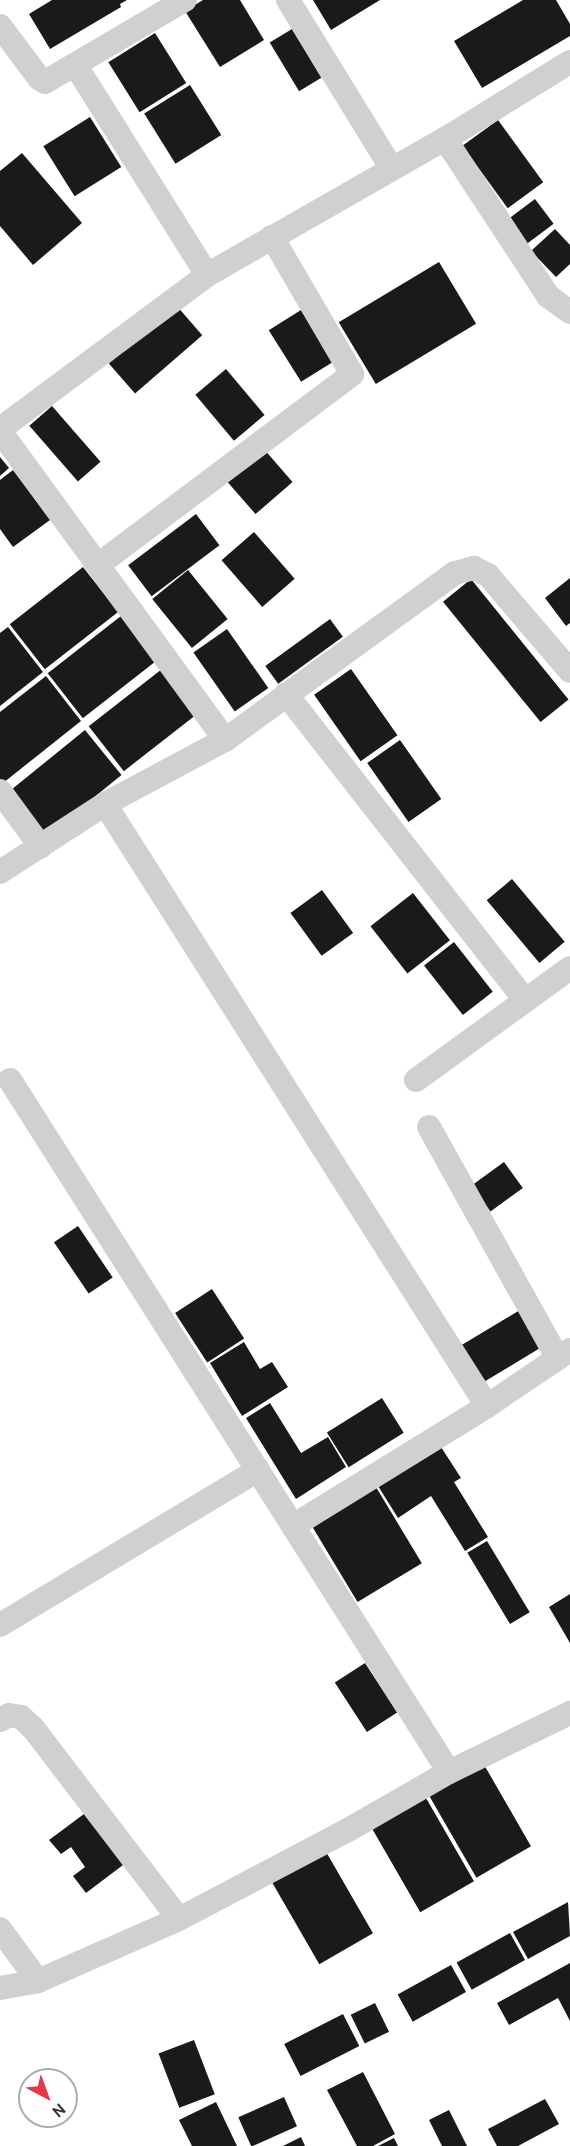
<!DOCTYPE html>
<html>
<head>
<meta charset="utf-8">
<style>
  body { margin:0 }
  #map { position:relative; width:570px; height:2146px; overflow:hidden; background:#fff; font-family:Cabin,sans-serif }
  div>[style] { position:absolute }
  .building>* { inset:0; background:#1a1a1a; transform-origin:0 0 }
  .street>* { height:24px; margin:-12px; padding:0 12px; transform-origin:12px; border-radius:12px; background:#d0d0d0 }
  span { translate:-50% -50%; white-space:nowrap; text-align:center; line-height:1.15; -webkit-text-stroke:6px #fff; paint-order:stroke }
  .north { position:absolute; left:18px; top:2068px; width:60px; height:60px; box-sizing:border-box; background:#fff; border:2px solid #adadad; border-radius:50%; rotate:139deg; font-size:16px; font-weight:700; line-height:24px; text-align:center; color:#333 }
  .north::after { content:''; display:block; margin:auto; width:21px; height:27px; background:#e63946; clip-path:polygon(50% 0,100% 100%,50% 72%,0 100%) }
</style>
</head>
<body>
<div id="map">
  <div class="building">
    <div style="clip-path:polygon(52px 0,127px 0,120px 4px,121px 7px,50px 49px,29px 14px)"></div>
    <div style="clip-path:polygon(203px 0,240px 0,264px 40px,220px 67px,185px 11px)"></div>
    <div style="clip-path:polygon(313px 0,380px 0,331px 30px)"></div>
    <div style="clip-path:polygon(523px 0,556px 0,570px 24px,570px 36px,482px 88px,454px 41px)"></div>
    <div style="left:292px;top:29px;width:57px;height:26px;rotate:59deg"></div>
    <div style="left:155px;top:33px;width:59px;height:55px;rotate:58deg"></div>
    <div style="left:190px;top:85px;width:59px;height:54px;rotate:58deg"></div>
    <div style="left:90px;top:117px;width:59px;height:55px;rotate:58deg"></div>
    <div style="left:498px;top:120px;width:77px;height:44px;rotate:54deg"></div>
    <div style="clip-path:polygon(22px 153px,82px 223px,33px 265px,0 226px,0 171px)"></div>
    <div style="left:535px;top:199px;width:31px;height:33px;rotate:53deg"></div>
    <div style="clip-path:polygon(555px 229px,570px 245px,570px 264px,556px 277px,531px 251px)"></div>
    <div style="left:439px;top:262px;width:72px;height:117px;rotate:59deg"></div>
    <div style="left:176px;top:305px;width:40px;height:89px;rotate:49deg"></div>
    <div style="left:301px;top:310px;width:61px;height:38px;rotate:58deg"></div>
    <div style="left:226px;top:369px;width:60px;height:40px;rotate:50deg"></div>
    <div style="left:52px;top:406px;width:74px;height:30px;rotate:49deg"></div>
    <div style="left:263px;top:448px;width:45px;height:49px;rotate:49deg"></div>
    <div style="clip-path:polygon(0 457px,9px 468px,0 476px)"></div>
    <div style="clip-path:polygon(13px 470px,50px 520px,13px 547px,0 529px,0 480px)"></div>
    <div style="left:196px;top:514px;width:39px;height:85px;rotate:53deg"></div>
    <div style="left:254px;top:532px;width:62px;height:43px;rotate:49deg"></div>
    <div style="left:83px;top:567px;width:57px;height:93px;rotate:52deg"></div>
    <div style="left:188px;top:570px;width:63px;height:46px;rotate:51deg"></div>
    <div style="clip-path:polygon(570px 578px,570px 623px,566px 626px,545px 598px)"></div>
    <div style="left:471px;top:579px;width:155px;height:36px;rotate:51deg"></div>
    <div style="left:121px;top:616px;width:57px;height:93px;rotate:52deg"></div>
    <div style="left:330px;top:619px;width:22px;height:80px;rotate:54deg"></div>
    <div style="clip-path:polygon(8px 627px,43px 672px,0 706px,0 633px)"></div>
    <div style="left:227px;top:629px;width:72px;height:41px;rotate:55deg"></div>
    <div style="left:162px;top:669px;width:57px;height:93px;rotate:52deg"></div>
    <div style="left:351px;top:669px;width:81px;height:45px;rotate:55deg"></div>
    <div style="clip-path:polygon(46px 676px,81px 721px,3px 783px,0 780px,0 712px)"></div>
    <div style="left:85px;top:730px;width:58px;height:100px;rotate:51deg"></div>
    <div style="left:400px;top:740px;width:72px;height:40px;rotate:55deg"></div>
    <div style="left:512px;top:879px;width:82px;height:33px;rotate:50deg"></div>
    <div style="left:322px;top:890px;width:53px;height:39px;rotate:54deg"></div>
    <div style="left:413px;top:893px;width:60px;height:54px;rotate:52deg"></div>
    <div style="left:454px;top:942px;width:63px;height:38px;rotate:52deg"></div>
    <div style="left:504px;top:1162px;width:32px;height:40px;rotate:54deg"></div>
    <div style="left:78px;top:1226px;width:62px;height:29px;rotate:56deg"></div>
    <div style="left:212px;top:1289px;width:59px;height:44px;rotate:57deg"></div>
    <div style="left:520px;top:1310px;width:43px;height:71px;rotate:59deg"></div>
    <div style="clip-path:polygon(244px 1342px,260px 1369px,272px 1362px,288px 1387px,242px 1416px,210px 1363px)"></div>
    <div style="left:382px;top:1398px;width:41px;height:65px;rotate:58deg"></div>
    <div style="clip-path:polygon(270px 1403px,301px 1453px,328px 1437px,346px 1467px,296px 1499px,246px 1418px)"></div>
    <div style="clip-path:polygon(441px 1447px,461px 1478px,454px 1482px,488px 1537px,465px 1551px,431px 1496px,398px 1518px,378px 1486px)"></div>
    <div style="left:376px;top:1487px;width:89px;height:75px;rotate:59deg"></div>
    <div style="left:487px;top:1541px;width:83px;height:23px;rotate:59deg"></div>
    <div style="clip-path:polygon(570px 1594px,570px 1643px,549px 1607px)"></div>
    <div style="left:365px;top:1663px;width:59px;height:36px;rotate:57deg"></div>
    <div style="left:483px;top:1763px;width:96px;height:63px;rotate:60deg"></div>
    <div style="left:426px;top:1798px;width:96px;height:62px;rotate:60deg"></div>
    <div style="clip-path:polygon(88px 1811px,127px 1862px,86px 1893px,73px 1876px,85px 1867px,71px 1847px,61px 1854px,49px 1840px)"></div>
    <div style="left:325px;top:1850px;width:96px;height:62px;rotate:60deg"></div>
    <div style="clip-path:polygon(568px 1902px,570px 1936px,528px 1959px,513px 1932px)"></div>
    <div style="left:510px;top:1933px;width:31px;height:61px;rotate:61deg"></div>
    <div style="clip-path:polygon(570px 1963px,570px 2021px,558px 1998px,509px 2025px,497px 2003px)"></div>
    <div style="left:451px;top:1965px;width:31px;height:61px;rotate:61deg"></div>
    <div style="left:375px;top:2003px;width:32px;height:27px;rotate:64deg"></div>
    <div style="left:343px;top:2014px;width:36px;height:66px;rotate:63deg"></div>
    <div style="left:194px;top:2040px;width:58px;height:38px;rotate:69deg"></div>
    <div style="clip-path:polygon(363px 2072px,395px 2134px,373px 2146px,357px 2146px,327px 2090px)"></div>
    <div style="left:284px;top:2097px;width:32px;height:50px;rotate:66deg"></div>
    <div style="clip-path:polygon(545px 2099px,559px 2124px,518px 2146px,497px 2146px,488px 2129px)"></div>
    <div style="clip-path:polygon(216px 2102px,237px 2146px,192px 2146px,179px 2120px)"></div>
    <div style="clip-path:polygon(449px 2110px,467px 2146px,442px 2146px,429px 2120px)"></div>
    <div style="clip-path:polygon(301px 2137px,305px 2146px,283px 2146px)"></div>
    <div style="clip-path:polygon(394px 2138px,398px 2146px,378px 2146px)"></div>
  </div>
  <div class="street">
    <div style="left:288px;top:0;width:198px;rotate:58.4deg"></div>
    <div style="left:0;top:26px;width:65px;rotate:53.1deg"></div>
    <div style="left:39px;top:78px;width:7px;rotate:34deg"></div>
    <div style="left:45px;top:82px;width:162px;rotate:-30.4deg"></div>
    <div style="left:76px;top:66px;width:247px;rotate:57.9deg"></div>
    <div style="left:445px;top:139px;width:188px;rotate:56.7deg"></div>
    <div style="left:548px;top:296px;width:27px;rotate:36deg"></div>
    <div style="left:0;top:429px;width:258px;rotate:-36.6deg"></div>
    <div style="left:207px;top:275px;width:280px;rotate:-29.8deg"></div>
    <div style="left:450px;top:136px;width:141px;rotate:-31.7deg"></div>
    <div style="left:0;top:431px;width:382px;rotate:53.9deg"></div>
    <div style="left:98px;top:565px;width:318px;rotate:-36.9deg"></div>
    <div style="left:352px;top:374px;width:159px;rotate:-120.3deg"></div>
    <div style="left:286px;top:694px;width:388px;rotate:52deg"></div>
    <div style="left:0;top:791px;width:69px;rotate:53.8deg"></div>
    <div style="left:105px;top:804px;width:713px;rotate:57.6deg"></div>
    <div style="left:0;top:872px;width:125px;rotate:-32.9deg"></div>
    <div style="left:105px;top:804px;width:136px;rotate:-28.1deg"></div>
    <div style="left:225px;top:740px;width:284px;rotate:-36deg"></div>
    <div style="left:455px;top:573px;width:20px;rotate:-15deg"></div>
    <div style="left:474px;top:568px;width:16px;rotate:27deg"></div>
    <div style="left:488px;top:575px;width:126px;rotate:49.5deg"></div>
    <div style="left:10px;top:1080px;width:528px;rotate:57.6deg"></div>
    <div style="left:293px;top:1526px;width:228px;rotate:-31.7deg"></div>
    <div style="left:487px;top:1406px;width:100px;rotate:-34deg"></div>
    <div style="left:416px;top:1080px;width:190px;rotate:-36deg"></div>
    <div style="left:429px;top:1127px;width:265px;rotate:60.9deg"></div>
    <div style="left:293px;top:1526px;width:291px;rotate:57.6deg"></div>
    <div style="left:449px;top:1772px;width:135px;rotate:-26deg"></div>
    <div style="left:0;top:1625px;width:301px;rotate:-31deg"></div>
    <div style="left:0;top:1720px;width:10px;rotate:-29deg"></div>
    <div style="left:9px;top:1715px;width:12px;rotate:9deg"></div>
    <div style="left:21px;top:1717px;width:16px;rotate:43deg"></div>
    <div style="left:33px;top:1728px;width:240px;rotate:52.6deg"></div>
    <div style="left:0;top:1929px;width:64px;rotate:53.8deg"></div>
    <div style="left:38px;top:1981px;width:154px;rotate:-23.7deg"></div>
    <div style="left:179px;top:1919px;width:191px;rotate:-27.8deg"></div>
    <div style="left:348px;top:1830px;width:116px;rotate:-29.9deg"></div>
    <div style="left:0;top:1988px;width:39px;rotate:-10deg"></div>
  </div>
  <div class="north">N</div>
</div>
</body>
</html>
